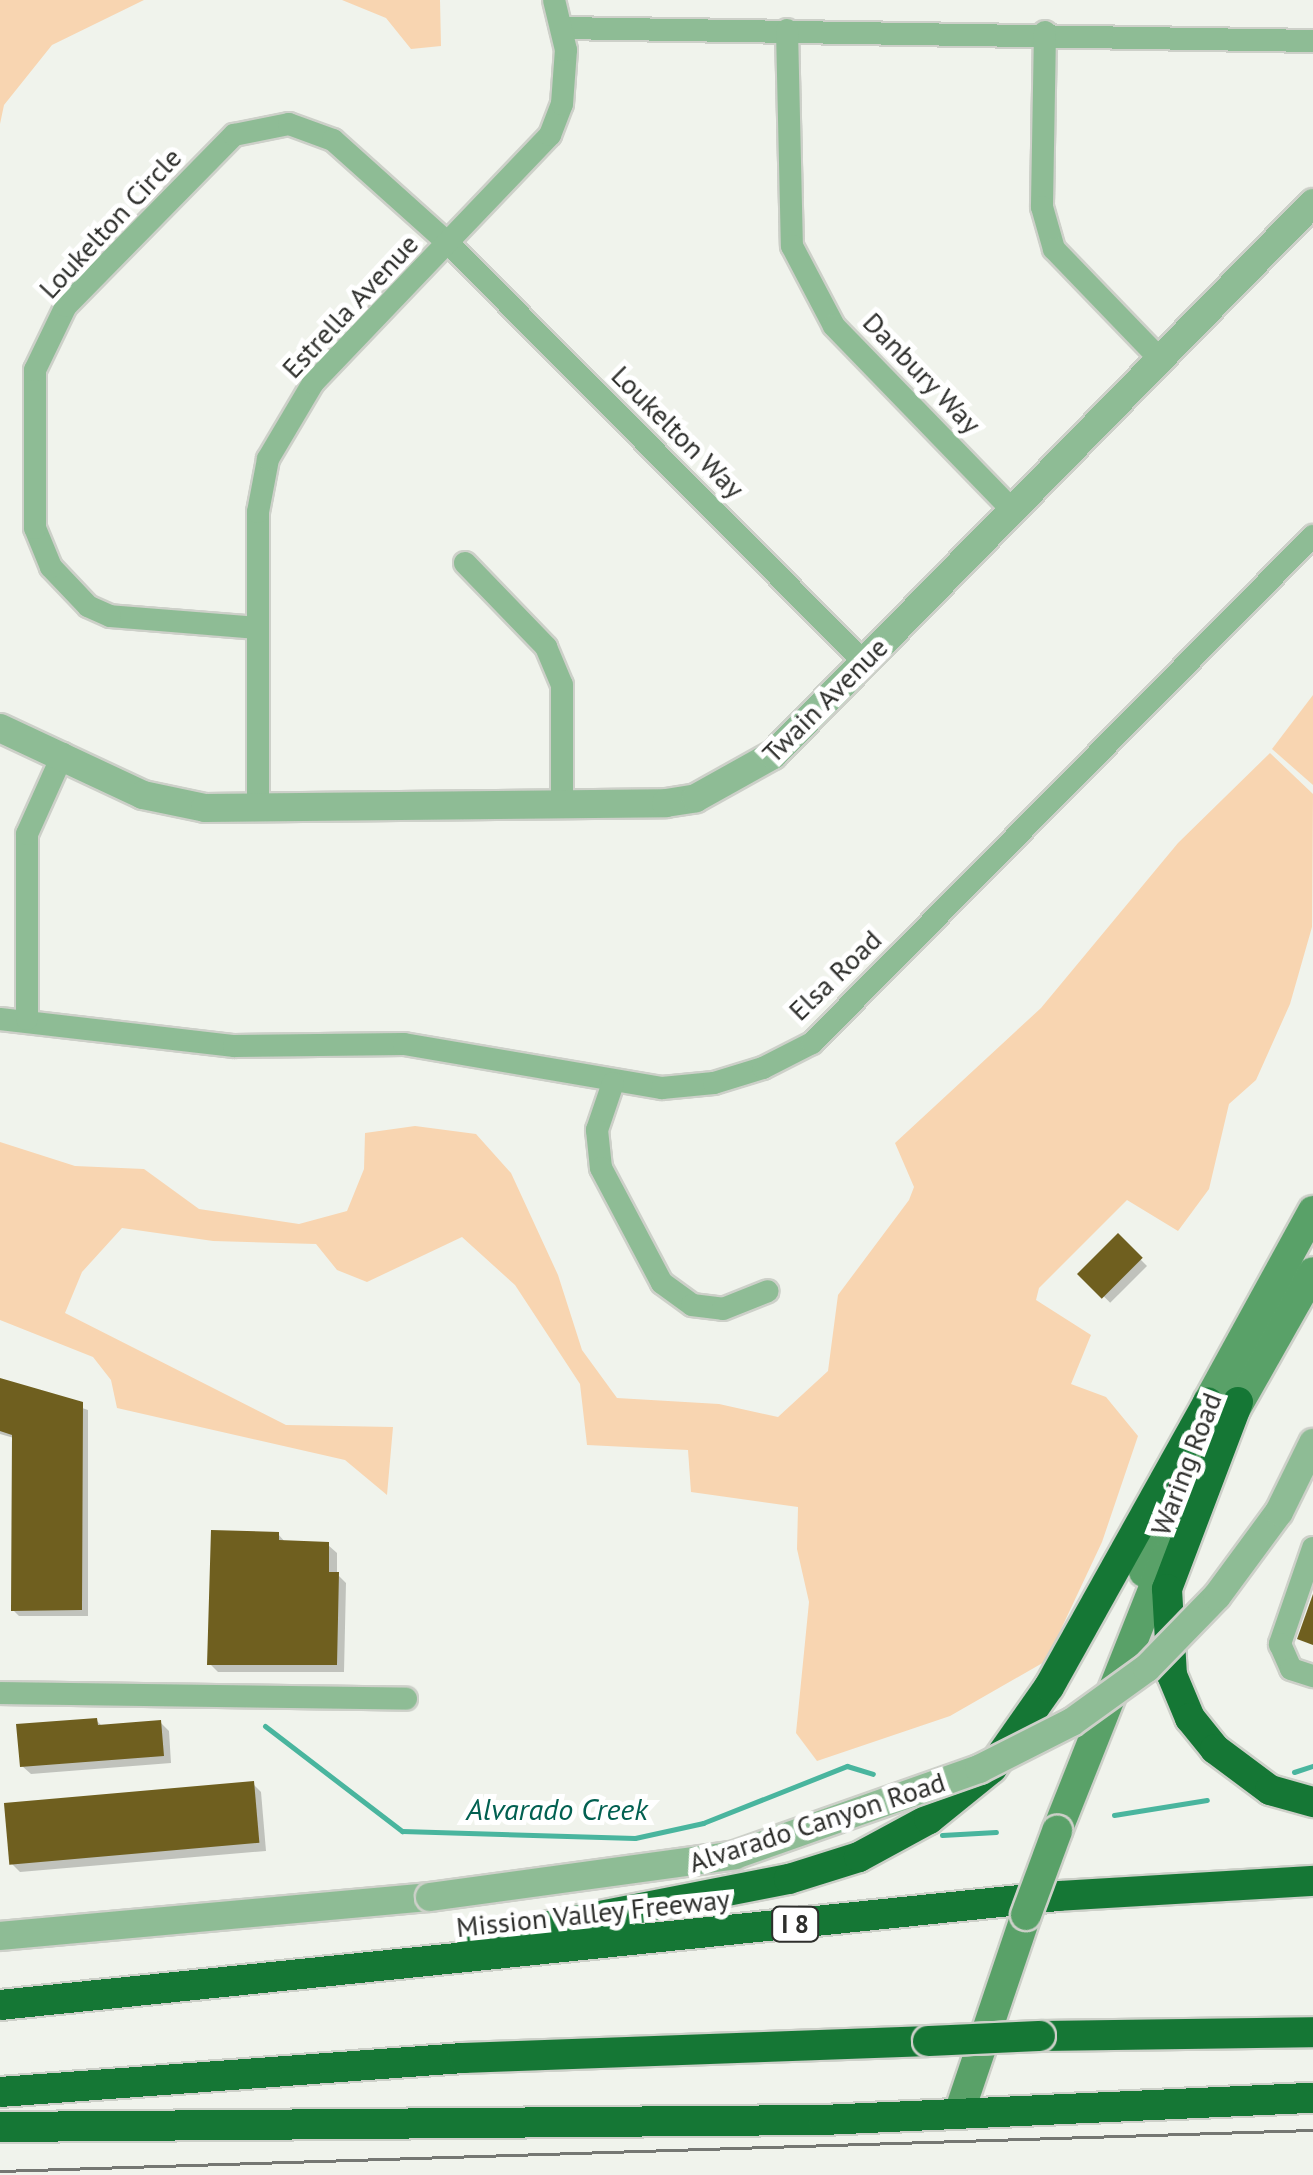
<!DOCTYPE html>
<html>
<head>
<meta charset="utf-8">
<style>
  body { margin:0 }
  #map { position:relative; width:1313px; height:2175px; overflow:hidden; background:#f0f3ec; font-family:"PT Sans",sans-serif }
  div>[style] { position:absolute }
  .green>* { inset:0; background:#f8d5b1 }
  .shadow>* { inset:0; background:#0003; transform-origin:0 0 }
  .stream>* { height:5px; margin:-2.5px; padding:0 2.5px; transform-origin:2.5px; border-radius:2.5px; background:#49b59e }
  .building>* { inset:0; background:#6f5f1f; transform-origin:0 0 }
  .roads { filter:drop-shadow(2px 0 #cdd0c9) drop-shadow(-2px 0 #cdd0c9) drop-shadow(0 2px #cdd0c9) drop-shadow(0 -2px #cdd0c9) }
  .minor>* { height:22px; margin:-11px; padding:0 11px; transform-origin:11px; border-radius:11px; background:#8ebc95 }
  .tertiary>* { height:28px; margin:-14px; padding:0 14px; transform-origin:14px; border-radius:14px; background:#8ebc95 }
  .secondary>* { height:30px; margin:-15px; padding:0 15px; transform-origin:15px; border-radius:15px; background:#59a168 }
  .motorway>* { height:30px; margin:-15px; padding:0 15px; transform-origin:15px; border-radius:15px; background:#157735 }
  .tram>* { height:2.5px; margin:-1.25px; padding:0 1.25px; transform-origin:1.25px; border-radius:1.25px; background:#757773 }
  .bridges { filter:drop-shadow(2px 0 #cdd0c9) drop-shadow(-2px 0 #cdd0c9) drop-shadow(0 2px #cdd0c9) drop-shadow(0 -2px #cdd0c9) }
  .tertiary-bridge>* { height:28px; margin:-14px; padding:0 14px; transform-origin:14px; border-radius:14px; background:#8ebc95 }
  .secondary-bridge>* { height:30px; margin:-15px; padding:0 15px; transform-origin:15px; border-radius:15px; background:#59a168 }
  .motorway-bridge>* { height:30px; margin:-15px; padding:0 15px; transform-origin:15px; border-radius:15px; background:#157735 }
  span { translate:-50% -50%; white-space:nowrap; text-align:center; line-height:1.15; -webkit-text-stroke:10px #fff; paint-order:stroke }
  .shield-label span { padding:2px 8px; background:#fff; border:2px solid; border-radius:8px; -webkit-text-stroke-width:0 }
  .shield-label { font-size:25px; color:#2e2f2c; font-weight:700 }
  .street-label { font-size:28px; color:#2e2f2c }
  .water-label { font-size:30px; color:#026051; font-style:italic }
</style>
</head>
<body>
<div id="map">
  <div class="green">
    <div style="clip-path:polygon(0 0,144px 0,52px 45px,4px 105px,0 124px)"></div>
    <div style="clip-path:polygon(342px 0,440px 0,441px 46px,411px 49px,386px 18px)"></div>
    <div style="clip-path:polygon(1313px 695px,1313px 785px,1272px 749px)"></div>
    <div style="clip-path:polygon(1270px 753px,1313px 794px,1312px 927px,1290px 1004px,1256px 1080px,1229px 1104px,1209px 1189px,1178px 1231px,1127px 1200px,1039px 1288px,1036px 1300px,1091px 1335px,1071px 1384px,1106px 1397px,1138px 1436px,1102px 1542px,1046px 1661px,950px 1716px,817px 1761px,796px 1733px,809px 1602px,797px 1549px,798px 1507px,691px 1492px,688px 1450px,587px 1445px,580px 1384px,515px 1285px,462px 1237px,367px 1282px,337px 1270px,316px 1244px,213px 1241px,122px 1228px,82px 1272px,65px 1313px,286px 1425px,393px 1427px,387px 1495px,345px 1460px,117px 1408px,111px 1380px,93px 1357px,0 1320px,0 1142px,75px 1166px,144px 1169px,199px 1209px,299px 1224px,347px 1211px,364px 1169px,365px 1133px,415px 1126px,476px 1134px,511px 1173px,558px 1275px,582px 1350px,617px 1398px,719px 1404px,778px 1417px,828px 1371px,838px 1295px,909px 1200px,914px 1187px,895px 1143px,1041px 1008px,1178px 843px)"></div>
  </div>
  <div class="shadow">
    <div style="left:1118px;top:1237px;width:41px;height:52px;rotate:45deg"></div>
    <div style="clip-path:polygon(0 1380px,88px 1410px,88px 1616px,19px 1616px,13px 1610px,14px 1438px,0 1434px)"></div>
    <div style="clip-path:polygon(278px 1534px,286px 1543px,328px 1545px,337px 1553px,337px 1574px,346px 1583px,344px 1672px,218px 1672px,210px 1664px)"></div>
    <div style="clip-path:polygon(96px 1720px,103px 1727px,160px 1722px,169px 1731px,171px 1763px,31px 1774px,22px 1766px)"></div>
    <div style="clip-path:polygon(253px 1784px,261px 1792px,266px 1851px,20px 1872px,11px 1863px)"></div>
  </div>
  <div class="stream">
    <div style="left:265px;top:1726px;width:173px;rotate:37.5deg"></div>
    <div style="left:402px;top:1831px;width:233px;rotate:1.7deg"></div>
    <div style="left:635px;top:1838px;width:70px;rotate:-12.4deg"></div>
    <div style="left:703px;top:1823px;width:155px;rotate:-21.6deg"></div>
    <div style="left:847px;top:1766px;width:27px;rotate:17deg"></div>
    <div style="left:1294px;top:1772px;width:20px;rotate:-18deg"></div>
    <div style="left:1114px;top:1815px;width:94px;rotate:-9.2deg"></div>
    <div style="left:942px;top:1835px;width:54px;rotate:-3.2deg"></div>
  </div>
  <div class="building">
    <div style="left:1118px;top:1233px;width:35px;height:58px;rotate:45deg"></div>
    <div style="clip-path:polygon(0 1378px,83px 1402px,82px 1610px,11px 1611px,12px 1435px,0 1431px)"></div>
    <div style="clip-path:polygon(211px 1530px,279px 1532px,279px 1540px,329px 1542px,329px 1572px,339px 1572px,337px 1665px,207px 1665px)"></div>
    <div style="clip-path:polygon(1313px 1594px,1313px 1645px,1297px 1639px)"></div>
    <div style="clip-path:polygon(97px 1718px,98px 1725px,161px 1720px,164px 1756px,20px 1767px,16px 1724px)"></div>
    <div style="left:254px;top:1781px;width:62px;height:251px;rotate:85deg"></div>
  </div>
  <div class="roads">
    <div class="minor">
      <div style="left:562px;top:28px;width:751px;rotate:0.99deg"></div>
      <div style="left:787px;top:30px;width:216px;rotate:88.7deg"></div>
      <div style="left:792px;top:246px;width:90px;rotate:62.3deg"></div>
      <div style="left:834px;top:326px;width:256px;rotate:45.9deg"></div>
      <div style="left:1045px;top:32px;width:175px;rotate:91deg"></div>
      <div style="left:1042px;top:207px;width:44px;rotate:74.1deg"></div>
      <div style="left:1054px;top:249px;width:151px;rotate:46.1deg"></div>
      <div style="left:465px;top:563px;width:117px;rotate:46deg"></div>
      <div style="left:546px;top:647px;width:41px;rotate:67.2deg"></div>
      <div style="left:562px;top:685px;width:120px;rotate:90deg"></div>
      <div style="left:258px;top:628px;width:148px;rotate:-175.4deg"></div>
      <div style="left:110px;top:616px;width:24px;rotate:-156deg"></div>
      <div style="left:88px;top:606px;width:54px;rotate:-133.5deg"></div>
      <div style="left:51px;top:567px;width:42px;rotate:-112.3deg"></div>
      <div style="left:35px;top:528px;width:158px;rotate:-90deg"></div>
      <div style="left:35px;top:370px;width:71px;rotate:-64.2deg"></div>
      <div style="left:66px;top:306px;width:240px;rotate:-45.5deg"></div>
      <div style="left:234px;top:135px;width:56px;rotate:-11.3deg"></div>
      <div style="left:289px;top:124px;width:47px;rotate:20deg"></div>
      <div style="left:333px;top:140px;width:156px;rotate:41.9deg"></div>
      <div style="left:449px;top:244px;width:589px;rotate:45.21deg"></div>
      <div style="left:258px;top:808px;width:296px;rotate:-90deg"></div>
      <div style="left:258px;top:512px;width:54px;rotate:-79.3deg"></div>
      <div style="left:268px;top:459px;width:88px;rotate:-59.4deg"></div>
      <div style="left:313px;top:383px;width:343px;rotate:-46.3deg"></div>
      <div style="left:550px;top:135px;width:33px;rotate:-69deg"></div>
      <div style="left:562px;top:104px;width:54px;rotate:-85.8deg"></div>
      <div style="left:566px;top:50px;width:51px;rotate:-103.5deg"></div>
      <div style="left:0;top:1019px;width:236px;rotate:6.6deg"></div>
      <div style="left:234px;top:1046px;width:170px;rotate:-0.7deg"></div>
      <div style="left:404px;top:1044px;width:262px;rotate:9.7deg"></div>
      <div style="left:662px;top:1088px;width:52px;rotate:-5.5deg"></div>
      <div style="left:714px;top:1083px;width:51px;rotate:-17deg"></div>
      <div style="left:763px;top:1068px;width:55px;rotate:-27deg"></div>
      <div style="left:812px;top:1043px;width:713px;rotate:-45.34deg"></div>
      <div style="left:27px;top:1019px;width:185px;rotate:-90deg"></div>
      <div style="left:27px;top:834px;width:88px;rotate:-65.8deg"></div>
      <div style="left:613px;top:1083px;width:50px;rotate:108.8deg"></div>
      <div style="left:597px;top:1130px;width:38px;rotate:84deg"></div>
      <div style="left:601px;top:1168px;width:130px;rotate:62.1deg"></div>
      <div style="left:662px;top:1283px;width:37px;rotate:36deg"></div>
      <div style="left:692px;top:1305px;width:31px;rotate:7deg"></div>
      <div style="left:723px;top:1309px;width:48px;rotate:-21.8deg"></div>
      <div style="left:1313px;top:1548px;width:102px;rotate:109deg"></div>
      <div style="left:1280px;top:1644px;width:27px;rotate:66deg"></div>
      <div style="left:1291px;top:1669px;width:23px;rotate:18deg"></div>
      <div style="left:0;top:1693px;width:406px;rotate:0.8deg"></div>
    </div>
    <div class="tertiary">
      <div style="left:0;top:728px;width:158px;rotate:25.1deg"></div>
      <div style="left:143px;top:795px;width:63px;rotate:11.8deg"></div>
      <div style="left:205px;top:808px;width:461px;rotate:-0.6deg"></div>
      <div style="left:666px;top:803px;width:30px;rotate:-9deg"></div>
      <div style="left:696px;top:798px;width:88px;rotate:-29.2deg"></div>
      <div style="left:773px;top:755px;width:772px;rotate:-45.63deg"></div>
      <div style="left:0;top:1936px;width:432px;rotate:-5.2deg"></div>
    </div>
    <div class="secondary">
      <div style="left:1228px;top:1422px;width:172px;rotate:-60.5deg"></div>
      <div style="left:1144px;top:1572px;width:182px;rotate:-69.4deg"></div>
      <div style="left:1208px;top:1402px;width:218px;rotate:-61.2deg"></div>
      <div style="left:1057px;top:1831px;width:297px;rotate:-68.3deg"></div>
      <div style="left:959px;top:2113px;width:209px;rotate:-71.3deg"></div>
    </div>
    <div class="motorway">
      <div style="left:1238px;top:1402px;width:200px;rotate:110.8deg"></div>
      <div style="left:1167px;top:1589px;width:86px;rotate:86.7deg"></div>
      <div style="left:1172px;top:1675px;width:47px;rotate:67.3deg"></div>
      <div style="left:1190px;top:1718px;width:40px;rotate:51deg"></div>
      <div style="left:1215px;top:1749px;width:69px;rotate:36.7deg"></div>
      <div style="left:1270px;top:1790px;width:45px;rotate:15.6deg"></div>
      <div style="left:472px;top:1941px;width:323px;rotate:-11.1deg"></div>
      <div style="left:789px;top:1879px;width:73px;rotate:-17.4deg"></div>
      <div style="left:859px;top:1857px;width:80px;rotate:-28.5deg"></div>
      <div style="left:929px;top:1819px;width:81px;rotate:-39deg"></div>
      <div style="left:992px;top:1768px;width:99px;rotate:-54.9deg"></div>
      <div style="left:1049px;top:1687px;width:326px;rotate:-60.8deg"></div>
      <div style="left:0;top:2005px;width:1064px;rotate:-5.88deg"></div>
      <div style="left:1058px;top:1896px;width:255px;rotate:-3.4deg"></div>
      <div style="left:1040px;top:2036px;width:273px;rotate:-0.8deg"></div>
      <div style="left:0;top:2092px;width:465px;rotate:-4.2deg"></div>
      <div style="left:464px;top:2058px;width:464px;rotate:-2.1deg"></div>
      <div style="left:0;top:2127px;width:823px;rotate:-0.49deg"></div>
      <div style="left:823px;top:2120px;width:490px;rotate:-2.6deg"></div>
    </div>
  </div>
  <div class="tram">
    <div style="left:0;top:2171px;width:1314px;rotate:-1.79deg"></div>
  </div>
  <div class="bridges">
    <div class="tertiary-bridge">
      <div style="left:430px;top:1897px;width:308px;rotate:-7.8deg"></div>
      <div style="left:735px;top:1855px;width:259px;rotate:-19.4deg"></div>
      <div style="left:979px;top:1769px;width:104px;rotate:-26.8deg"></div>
      <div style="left:1072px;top:1722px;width:92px;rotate:-35.8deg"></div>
      <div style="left:1147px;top:1668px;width:100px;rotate:-45.8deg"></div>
      <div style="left:1217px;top:1596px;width:104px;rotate:-53.6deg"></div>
      <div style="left:1279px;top:1512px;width:77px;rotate:-63.8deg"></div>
    </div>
    <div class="secondary-bridge">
      <div style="left:1026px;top:1915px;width:90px;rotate:-69.7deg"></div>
    </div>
    <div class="motorway-bridge">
      <div style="left:928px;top:2041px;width:112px;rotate:-2.6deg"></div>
    </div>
  </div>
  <div class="shield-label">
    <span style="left:795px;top:1924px">I 8</span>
  </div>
  <div class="street-label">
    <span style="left:110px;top:223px;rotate:-47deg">Loukelton Circle</span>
    <span style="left:350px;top:306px;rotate:-47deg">Estrella Avenue</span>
    <span style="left:922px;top:373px;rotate:46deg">Danbury Way</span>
    <span style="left:678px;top:432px;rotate:45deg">Loukelton Way</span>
    <span style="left:825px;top:700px;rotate:-45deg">Twain Avenue</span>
    <span style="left:835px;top:975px;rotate:-44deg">Elsa Road</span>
    <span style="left:1186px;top:1464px;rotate:-69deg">Waring Road</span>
    <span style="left:817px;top:1822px;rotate:-18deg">Alvarado Canyon Road</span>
    <span style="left:593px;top:1913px;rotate:-6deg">Mission Valley Freeway</span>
  </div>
  <div class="water-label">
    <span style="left:557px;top:1809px">Alvarado Creek</span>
  </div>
</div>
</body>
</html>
